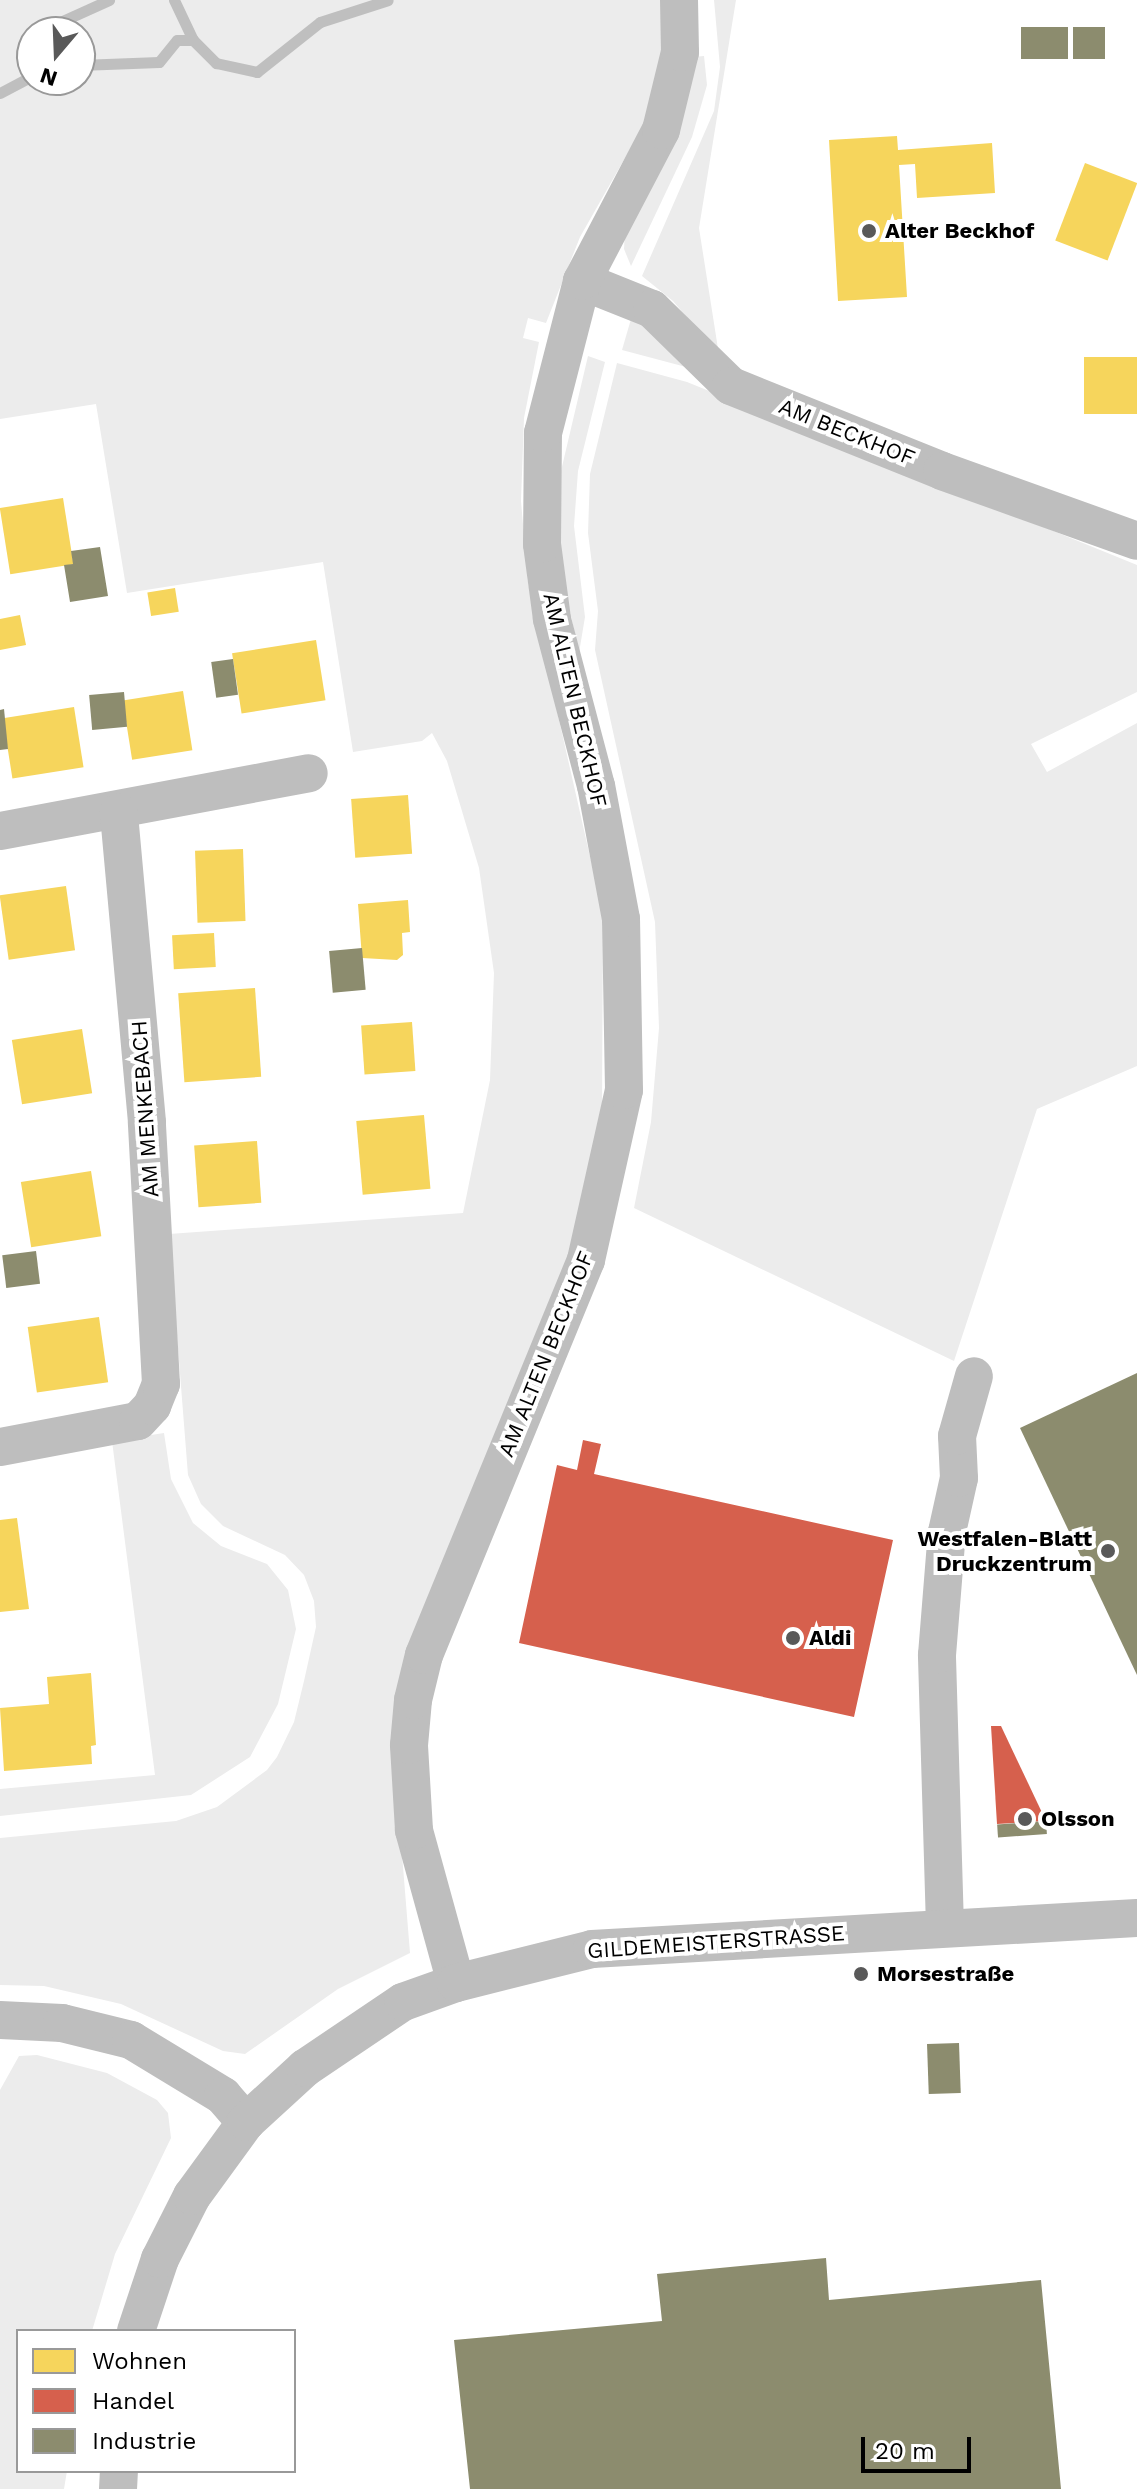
<!DOCTYPE html>
<html>
<head>
<meta charset="utf-8">
<style>
  body { margin:0 }
  #map { position:relative; width:1137px; height:2489px; overflow:hidden; background:#fff; font-family:"Work Sans",sans-serif }
  div>[style] { position:absolute }
  .green>* { inset:0; background:#ececec }
  .homes>* { inset:0; background:#f6d55c; transform-origin:0 0 }
  .shops>* { inset:0; background:#d6604d }
  .industry>* { inset:0; background:#8c8c6e; transform-origin:0 0 }
  .stream>* { height:11px; margin:-5.5px; padding:0 5.5px; transform-origin:5.5px; border-radius:5.5px; background:#bfbfbf }
  .minor>* { height:38px; margin:-19px; padding:0 19px; transform-origin:19px; border-radius:19px; background:#bebebe }
  .dots>* { width:22px; height:22px; translate:-50% -50%; box-sizing:border-box; border:4px solid #fff; border-radius:50% }
  span { translate:-50% -50%; white-space:nowrap; text-align:center; line-height:1.15; -webkit-text-stroke:8px #fff; paint-order:stroke }
  .poi-label { font-size:22px; color:#000; font-weight:700 }
  .left { translate:0 -50%; text-align:left }
  .right { translate:-100% -50%; text-align:right }
  .street-label { font-size:22px; color:#000 }
  .legend { position:absolute; left:16px; top:2329px; width:280px; height:144px; box-sizing:border-box; background:#fff; border:2px solid #999; margin:0; padding:10px 14px; list-style:none; font-size:24px; color:#000 }
  .legend li { display:flex; align-items:center; gap:16px; height:40px }
  .legend b { width:40px; border:2px solid #999 }
  .north { position:absolute; left:16px; top:16px; width:80px; height:80px; box-sizing:border-box; background:#fff; border:2px solid #999; border-radius:50%; rotate:199deg; font-size:22px; font-weight:700; line-height:32px; text-align:center; color:#000 }
  .north::after { content:''; display:block; margin:auto; width:28px; height:36px; background:#595959; clip-path:polygon(50% 0,100% 100%,50% 72%,0 100%) }
  .scale { position:absolute; left:861px; top:2437px; width:110px; height:36px; box-sizing:border-box; border:4px solid #000; border-top:0; padding-left:10px; font-size:24px; line-height:28px; white-space:nowrap; color:#000; -webkit-text-stroke:6px #fff; paint-order:stroke }
</style>
</head>
<body>
<div id="map">
  <div class="green">
    <div style="clip-path:polygon(evenodd,0 0,661px 0,664px 52px,646px 121px,580px 237px,546px 323px,528px 318px,523px 338px,539px 342px,524px 418px,521px 501px,528px 583px,603px 914px,602px 1117px,570px 1253px,470px 1501px,401px 1842px,410px 1953px,338px 1989px,245px 2054px,223px 2051px,121px 2004px,44px 1986px,0 1985px,0 1838px,176px 1821px,217px 1807px,267px 1770px,277px 1757px,294px 1722px,304px 1681px,316px 1627px,314px 1601px,304px 1575px,285px 1555px,223px 1526px,201px 1504px,188px 1475px,169px 1234px,463px 1213px,490px 1080px,494px 973px,479px 868px,447px 761px,432px 733px,422px 741px,353px 752px,323px 562px,127px 593px,96px 404px,0 419px,0 0,32px 32px,80px 32px,80px 80px,32px 80px,32px 32px)"></div>
    <div style="clip-path:polygon(714px 0,736px 0,699px 228px,719px 355px,673px 301px,642px 276px,714px 111px,720px 67px)"></div>
    <div style="clip-path:polygon(704px 56px,707px 85px,692px 137px,631px 266px,624px 249px,625px 231px,693px 57px)"></div>
    <div style="clip-path:polygon(631px 319px,649px 324px,686px 367px,622px 350px)"></div>
    <div style="clip-path:polygon(588px 356px,605px 362px,578px 471px,574px 526px,585px 617px,579px 653px,560px 566px,561px 471px)"></div>
    <div style="clip-path:polygon(617px 363px,687px 382px,1137px 565px,1137px 692px,1031px 744px,1047px 772px,1137px 723px,1137px 1066px,1037px 1109px,954px 1361px,634px 1208px,651px 1122px,659px 1028px,655px 922px,595px 650px,598px 611px,588px 533px,590px 474px)"></div>
    <div style="clip-path:polygon(164px 1433px,171px 1479px,193px 1523px,221px 1546px,267px 1564px,288px 1590px,296px 1629px,278px 1704px,250px 1757px,191px 1795px,0 1816px,0 1789px,155px 1775px,112px 1441px)"></div>
    <div style="clip-path:polygon(37px 2055px,107px 2073px,157px 2100px,168px 2113px,171px 2138px,115px 2254px,92px 2331px,18px 2331px,18px 2471px,67px 2471px,64px 2489px,0 2489px,0 2090px,19px 2056px)"></div>
  </div>
  <div class="homes">
    <div style="clip-path:polygon(897px 136px,898px 150px,992px 143px,995px 193px,917px 198px,915px 164px,899px 165px,907px 297px,838px 301px,829px 140px)"></div>
    <div style="left:1085px;top:163px;width:56px;height:83px;rotate:21deg"></div>
    <div style="left:1137px;top:357px;width:57px;height:53px;rotate:90deg"></div>
    <div style="left:63px;top:498px;width:67px;height:64px;rotate:81deg"></div>
    <div style="left:175px;top:588px;width:24px;height:28px;rotate:81deg"></div>
    <div style="clip-path:polygon(20px 615px,26px 645px,0 650px,0 619px)"></div>
    <div style="left:316px;top:640px;width:61px;height:85px;rotate:81deg"></div>
    <div style="left:183px;top:691px;width:60px;height:61px;rotate:81deg"></div>
    <div style="left:74px;top:707px;width:61px;height:72px;rotate:81deg"></div>
    <div style="left:408px;top:795px;width:59px;height:57px;rotate:86deg"></div>
    <div style="left:243px;top:849px;width:72px;height:48px;rotate:88deg"></div>
    <div style="left:66px;top:886px;width:65px;height:67px;rotate:82deg"></div>
    <div style="clip-path:polygon(408px 900px,410px 932px,402px 933px,403px 955px,397px 960px,362px 958px,358px 904px)"></div>
    <div style="left:214px;top:933px;width:34px;height:42px;rotate:87deg"></div>
    <div style="left:255px;top:988px;width:89px;height:77px;rotate:86deg"></div>
    <div style="left:412px;top:1022px;width:49px;height:51px;rotate:86deg"></div>
    <div style="left:82px;top:1029px;width:65px;height:71px;rotate:81deg"></div>
    <div style="left:424px;top:1115px;width:74px;height:68px;rotate:85deg"></div>
    <div style="left:257px;top:1141px;width:62px;height:63px;rotate:86deg"></div>
    <div style="left:91px;top:1171px;width:66px;height:71px;rotate:81deg"></div>
    <div style="left:99px;top:1317px;width:66px;height:72px;rotate:82deg"></div>
    <div style="clip-path:polygon(17px 1518px,29px 1609px,0 1612px,0 1520px)"></div>
    <div style="clip-path:polygon(91px 1673px,96px 1745px,91px 1746px,92px 1764px,4px 1771px,0 1708px,49px 1704px,47px 1677px)"></div>
  </div>
  <div class="shops">
    <div style="clip-path:polygon(583px 1440px,601px 1444px,594px 1474px,893px 1540px,854px 1717px,519px 1643px,557px 1465px,577px 1470px)"></div>
    <div style="clip-path:polygon(991px 1726px,1001px 1726px,1046px 1821px,997px 1824px)"></div>
  </div>
  <div class="industry">
    <div style="left:1068px;top:27px;width:32px;height:47px;rotate:90deg"></div>
    <div style="left:1073px;top:27px;width:32px;height:32px"></div>
    <div style="clip-path:polygon(100px 547px,108px 596px,70px 602px,64px 565px,73px 564px,71px 551px)"></div>
    <div style="left:233px;top:659px;width:36px;height:22px;rotate:82deg"></div>
    <div style="left:124px;top:692px;width:35px;height:35px;rotate:85deg"></div>
    <div style="clip-path:polygon(4px 709px,8px 749px,0 750px,0 710px)"></div>
    <div style="left:362px;top:948px;width:42px;height:33px;rotate:85deg"></div>
    <div style="left:36px;top:1251px;width:33px;height:34px;rotate:83deg"></div>
    <div style="clip-path:polygon(1137px 1373px,1137px 1675px,1020px 1428px)"></div>
    <div style="left:1046px;top:1821px;width:13px;height:49px;rotate:86deg"></div>
    <div style="left:959px;top:2043px;width:50px;height:32px;rotate:88deg"></div>
    <div style="clip-path:polygon(826px 2258px,829px 2300px,1041px 2280px,1061px 2489px,470px 2489px,454px 2340px,662px 2321px,657px 2274px)"></div>
  </div>
  <div class="stream">
    <div style="left:174px;top:0;width:44px;rotate:64.6deg"></div>
    <div style="left:55px;top:32px;width:9px;rotate:-72deg"></div>
    <div style="left:58px;top:23px;width:56px;rotate:-24.3deg"></div>
    <div style="left:80px;top:65px;width:79px;rotate:-2.2deg"></div>
    <div style="left:159px;top:62px;width:28px;rotate:-51deg"></div>
    <div style="left:177px;top:40px;width:16px"></div>
    <div style="left:193px;top:40px;width:33px;rotate:45deg"></div>
    <div style="left:216px;top:63px;width:42px;rotate:12.4deg"></div>
    <div style="left:257px;top:72px;width:80px;rotate:-38.4deg"></div>
    <div style="left:320px;top:22px;width:71px;rotate:-17.9deg"></div>
    <div style="left:0;top:93px;width:36px;rotate:-28deg"></div>
  </div>
  <div class="minor">
    <div style="left:582px;top:281px;width:75px;rotate:21.8deg"></div>
    <div style="left:652px;top:309px;width:110px;rotate:44.3deg"></div>
    <div style="left:731px;top:386px;width:227px;rotate:21.9deg"></div>
    <div style="left:942px;top:471px;width:207px;rotate:19.7deg"></div>
    <div style="left:0;top:831px;width:314px;rotate:-10.6deg"></div>
    <div style="left:0;top:1447px;width:140px;rotate:-10.7deg"></div>
    <div style="left:138px;top:1421px;width:21px;rotate:-47deg"></div>
    <div style="left:152px;top:1406px;width:24px;rotate:-68deg"></div>
    <div style="left:161px;top:1384px;width:262px;rotate:-93.1deg"></div>
    <div style="left:147px;top:1122px;width:311px;rotate:-95.2deg"></div>
    <div style="left:945px;top:1927px;width:272px;rotate:-91.7deg"></div>
    <div style="left:937px;top:1655px;width:123px;rotate:-85.4deg"></div>
    <div style="left:947px;top:1532px;width:55px;rotate:-77.5deg"></div>
    <div style="left:959px;top:1478px;width:42px;rotate:-92.7deg"></div>
    <div style="left:957px;top:1436px;width:62px;rotate:-74.2deg"></div>
    <div style="left:456px;top:1983px;width:159px;rotate:-105.4deg"></div>
    <div style="left:414px;top:1830px;width:85px;rotate:-93.4deg"></div>
    <div style="left:409px;top:1745px;width:45px;rotate:-84.9deg"></div>
    <div style="left:413px;top:1700px;width:46px;rotate:-76.3deg"></div>
    <div style="left:424px;top:1655px;width:427px;rotate:-67.7deg"></div>
    <div style="left:586px;top:1260px;width:174px;rotate:-77.4deg"></div>
    <div style="left:624px;top:1090px;width:171px;rotate:-91deg"></div>
    <div style="left:621px;top:919px;width:135px;rotate:-100.6deg"></div>
    <div style="left:596px;top:786px;width:173px;rotate:-104.8deg"></div>
    <div style="left:552px;top:619px;width:76px;rotate:-97.6deg"></div>
    <div style="left:542px;top:544px;width:111px;rotate:-89.5deg"></div>
    <div style="left:543px;top:433px;width:157px;rotate:-75.6deg"></div>
    <div style="left:582px;top:281px;width:170px;rotate:-62.4deg"></div>
    <div style="left:661px;top:130px;width:80px;rotate:-76.3deg"></div>
    <div style="left:680px;top:52px;width:52px;rotate:-91.1deg"></div>
    <div style="left:0;top:2020px;width:62px;rotate:2.8deg"></div>
    <div style="left:62px;top:2023px;width:71px;rotate:13.8deg"></div>
    <div style="left:131px;top:2040px;width:108px;rotate:31.3deg"></div>
    <div style="left:223px;top:2096px;width:35px;rotate:49deg"></div>
    <div style="left:136px;top:2331px;width:76px;rotate:-71.6deg"></div>
    <div style="left:160px;top:2259px;width:71px;rotate:-63.1deg"></div>
    <div style="left:192px;top:2196px;width:92px;rotate:-53.9deg"></div>
    <div style="left:246px;top:2122px;width:80px;rotate:-42.5deg"></div>
    <div style="left:305px;top:2068px;width:118px;rotate:-34deg"></div>
    <div style="left:403px;top:2002px;width:56px;rotate:-19.7deg"></div>
    <div style="left:456px;top:1983px;width:140px;rotate:-14deg"></div>
    <div style="left:592px;top:1949px;width:546px;rotate:-3.26deg"></div>
    <div style="left:118px;top:2489px;width:18px;rotate:-87deg"></div>
  </div>
  <div class="dots">
    <div style="left:869px;top:231px;background:#595959"></div>
    <div style="left:1108px;top:1551px;background:#595959"></div>
    <div style="left:793px;top:1638px;background:#595959"></div>
    <div style="left:1025px;top:1819px;background:#595959"></div>
    <div style="left:861px;top:1974px;background:#595959"></div>
  </div>
  <div class="poi-label">
    <span class="left" style="left:885px;top:231px">Alter Beckhof</span>
    <span class="right" style="left:1092px;top:1551px">Westfalen-Blatt<br>Druckzentrum</span>
    <span class="left" style="left:809px;top:1638px">Aldi</span>
    <span class="left" style="left:1041px;top:1819px">Olsson</span>
    <span class="left" style="left:877px;top:1974px">Morsestraße</span>
  </div>
  <div class="street-label">
    <span style="left:847px;top:432px;rotate:22deg">AM BECKHOF</span>
    <span style="left:575px;top:700px;rotate:77deg">AM ALTEN BECKHOF</span>
    <span style="left:145px;top:1109px;rotate:-94deg">AM MENKEBACH</span>
    <span style="left:546px;top:1354px;rotate:-68deg">AM ALTEN BECKHOF</span>
    <span style="left:716px;top:1942px;rotate:-4deg">GILDEMEISTERSTRASSE</span>
  </div>
  <ul class="legend">
  <li><b style="height:22px;background:#f6d55c"></b>Wohnen</li>
  <li><b style="height:22px;background:#d6604d"></b>Handel</li>
  <li><b style="height:22px;background:#8c8c6e"></b>Industrie</li>
  </ul>
  <div class="north">N</div>
  <div class="scale">20 m</div>
</div>
</body>
</html>
